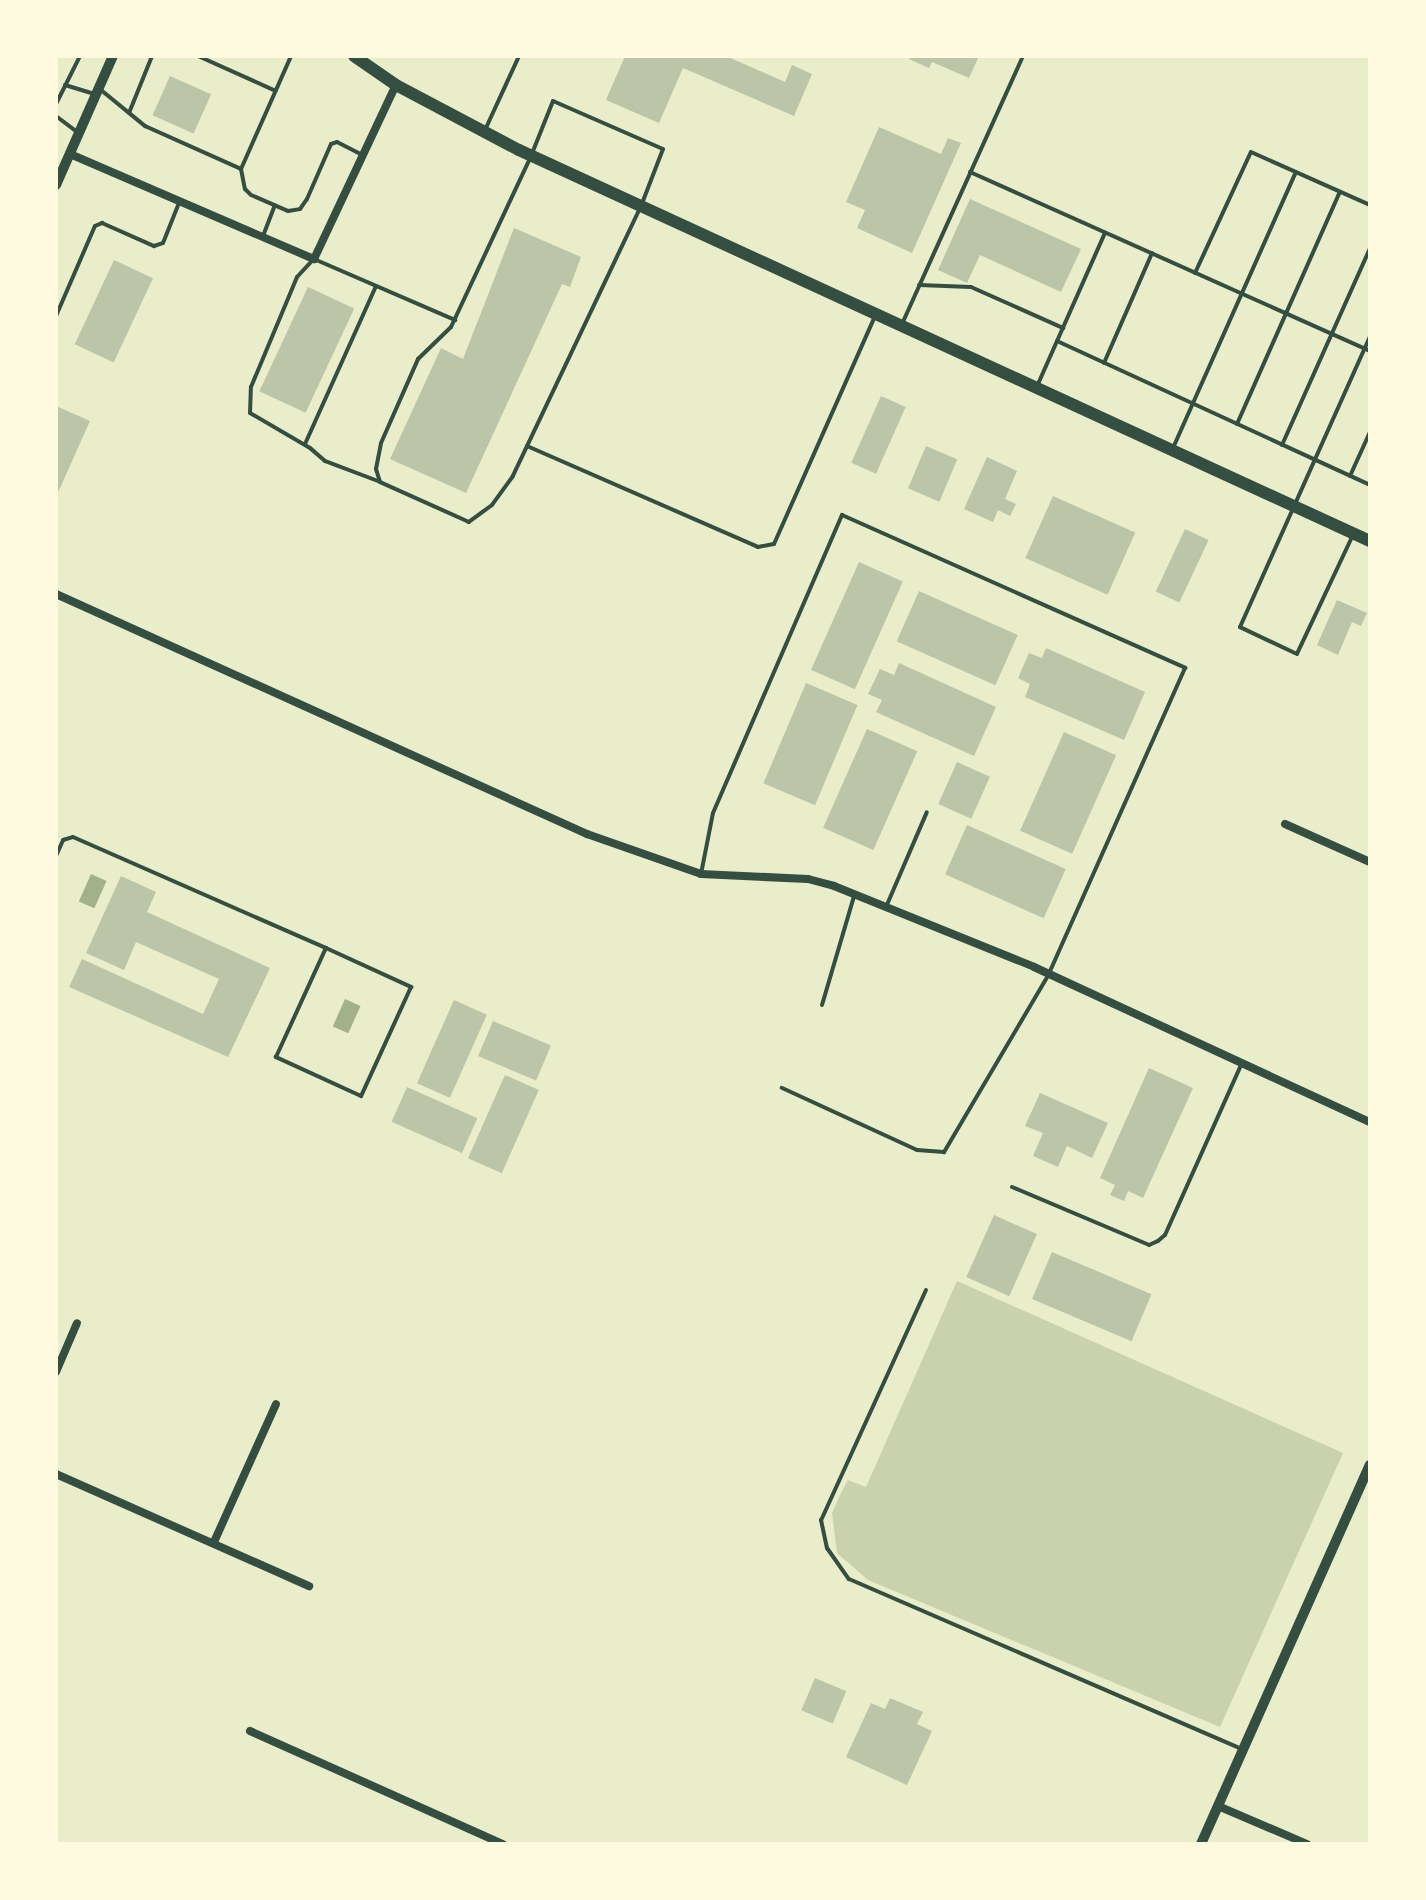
<!DOCTYPE html>
<html>
<head>
<meta charset="utf-8">
<style>
  body { margin:0 }
  #map { position:relative; width:1426px; height:1900px; overflow:hidden; background:#e9edc9; font-family:"Crimson Pro",serif }
  div>[style] { position:absolute }
  .green>* { inset:0; background:#cad2ad }
  .water>* { inset:0; background:#a3b18a; transform-origin:0 0 }
  .building>* { inset:0; background:#bcc5a7; transform-origin:0 0 }
  .service>* { height:4px; margin:-2px; padding:0 2px; transform-origin:2px; border-radius:2px; background:#344e41 }
  .minor>* { height:8px; margin:-4px; padding:0 4px; transform-origin:4px; border-radius:4px; background:#344e41 }
  .tertiary>* { height:10px; margin:-5px; padding:0 5px; transform-origin:5px; border-radius:5px; background:#344e41 }
  .primary>* { height:12px; margin:-6px; padding:0 6px; transform-origin:6px; border-radius:6px; background:#344e41 }
  span { translate:-50% -50%; white-space:nowrap; text-align:center; line-height:1.15; -webkit-text-stroke:7px #fefae0; paint-order:stroke }
  .frame { position:absolute; inset:0; border:58px solid #fefae0; pointer-events:none }
</style>
</head>
<body>
<div id="map">
  <div class="green">
    <div style="clip-path:polygon(957px 1281px,1343px 1453px,1220px 1727px,868px 1580px,837px 1553px,832px 1513px,841px 1493px,848px 1480px,866px 1487px)"></div>
  </div>
  <div class="water">
    <div style="left:91px;top:874px;width:17px;height:30px;rotate:24deg"></div>
    <div style="left:345px;top:999px;width:17px;height:30px;rotate:24deg"></div>
  </div>
  <div class="building">
    <div style="clip-path:polygon(625px 56px,726px 56px,785px 82px,792px 65px,812px 74px,794px 116px,683px 68px,659px 123px,606px 100px)"></div>
    <div style="clip-path:polygon(910px 56px,979px 56px,969px 78px,932px 62px,929px 68px,909px 59px)"></div>
    <div style="left:170px;top:76px;width:45px;height:43px;rotate:24deg"></div>
    <div style="clip-path:polygon(879px 127px,941px 154px,948px 138px,961px 143px,912px 253px,857px 228px,865px 210px,846px 202px)"></div>
    <div style="clip-path:polygon(970px 199px,1081px 249px,1061px 292px,980px 255px,967px 283px,938px 270px)"></div>
    <div style="clip-path:polygon(514px 228px,581px 257px,570px 287px,562px 284px,466px 493px,390px 459px,441px 348px,463px 359px)"></div>
    <div style="left:114px;top:260px;width:43px;height:93px;rotate:25deg"></div>
    <div style="left:308px;top:287px;width:51px;height:115px;rotate:25deg"></div>
    <div style="left:881px;top:396px;width:27px;height:73px;rotate:24deg"></div>
    <div style="clip-path:polygon(56px 406px,90px 421px,56px 497px)"></div>
    <div style="left:926px;top:446px;width:34px;height:46px;rotate:23deg"></div>
    <div style="clip-path:polygon(987px 457px,1017px 471px,1005px 499px,1016px 504px,1010px 516px,998px 510px,993px 522px,964px 509px)"></div>
    <div style="left:1053px;top:496px;width:90px;height:68px;rotate:24deg"></div>
    <div style="left:1185px;top:529px;width:26px;height:69px;rotate:25deg"></div>
    <div style="left:859px;top:562px;width:48px;height:118px;rotate:24deg"></div>
    <div style="left:919px;top:591px;width:108px;height:55px;rotate:24deg"></div>
    <div style="clip-path:polygon(1337px 600px,1367px 613px,1361px 626px,1352px 622px,1338px 655px,1317px 645px)"></div>
    <div style="clip-path:polygon(1046px 648px,1145px 692px,1124px 740px,1025px 697px,1030px 684px,1018px 678px,1029px 653px,1042px 658px)"></div>
    <div style="clip-path:polygon(899px 663px,996px 707px,974px 756px,876px 712px,882px 700px,868px 694px,880px 669px,894px 675px)"></div>
    <div style="left:806px;top:683px;width:56px;height:109px;rotate:23deg"></div>
    <div style="left:867px;top:729px;width:55px;height:108px;rotate:24deg"></div>
    <div style="left:1064px;top:732px;width:57px;height:108px;rotate:24deg"></div>
    <div style="left:957px;top:762px;width:36px;height:46px;rotate:24deg"></div>
    <div style="left:967px;top:825px;width:108px;height:54px;rotate:24deg"></div>
    <div style="clip-path:polygon(121px 876px,156px 892px,147px 912px,270px 968px,228px 1057px,69px 987px,82px 959px,203px 1014px,219px 979px,136px 942px,124px 970px,86px 953px)"></div>
    <div style="left:454px;top:1000px;width:36px;height:91px;rotate:24deg"></div>
    <div style="left:493px;top:1021px;width:63px;height:38px;rotate:23deg"></div>
    <div style="clip-path:polygon(1149px 1068px,1193px 1088px,1143px 1198px,1128px 1191px,1124px 1201px,1110px 1195px,1115px 1185px,1100px 1178px)"></div>
    <div style="left:505px;top:1075px;width:37px;height:91px;rotate:24deg"></div>
    <div style="left:407px;top:1087px;width:77px;height:38px;rotate:24deg"></div>
    <div style="clip-path:polygon(1040px 1093px,1108px 1123px,1092px 1158px,1067px 1146px,1058px 1167px,1033px 1156px,1043px 1133px,1025px 1126px)"></div>
    <div style="left:994px;top:1215px;width:47px;height:68px;rotate:24deg"></div>
    <div style="left:1052px;top:1252px;width:108px;height:51px;rotate:23deg"></div>
    <div style="left:815px;top:1678px;width:34px;height:35px;rotate:23deg"></div>
    <div style="clip-path:polygon(890px 1698px,923px 1712px,917px 1724px,932px 1731px,907px 1785px,846px 1757px,871px 1703px,885px 1709px)"></div>
  </div>
  <div class="service">
    <div style="left:198px;top:56px;width:85px;rotate:24.2deg"></div>
    <div style="left:65px;top:85px;width:30px;rotate:17deg"></div>
    <div style="left:101px;top:90px;width:57px;rotate:39.3deg"></div>
    <div style="left:145px;top:126px;width:105px;rotate:24.1deg"></div>
    <div style="left:241px;top:169px;width:124px;rotate:-66.1deg"></div>
    <div style="left:553px;top:101px;width:120px;rotate:23.6deg"></div>
    <div style="left:663px;top:149px;width:61px;rotate:111.1deg"></div>
    <div style="left:641px;top:206px;width:299px;rotate:115.4deg"></div>
    <div style="left:513px;top:476px;width:36px;rotate:126deg"></div>
    <div style="left:492px;top:505px;width:29px;rotate:144deg"></div>
    <div style="left:469px;top:522px;width:98px;rotate:-155.8deg"></div>
    <div style="left:380px;top:482px;width:14px;rotate:-107deg"></div>
    <div style="left:376px;top:469px;width:26px;rotate:-79deg"></div>
    <div style="left:381px;top:443px;width:92px;rotate:-66.2deg"></div>
    <div style="left:418px;top:359px;width:46px;rotate:-44.1deg"></div>
    <div style="left:451px;top:327px;width:189px;rotate:-64.9deg"></div>
    <div style="left:531px;top:156px;width:59px;rotate:-68.2deg"></div>
    <div style="left:56px;top:104px;width:54px;rotate:-63.4deg"></div>
    <div style="left:129px;top:113px;width:61px;rotate:-68deg"></div>
    <div style="left:56px;top:116px;width:25px;rotate:37deg"></div>
    <div style="left:485px;top:130px;width:81px;rotate:-65.3deg"></div>
    <div style="left:241px;top:169px;width:20px;rotate:79deg"></div>
    <div style="left:245px;top:189px;width:8px;rotate:45deg"></div>
    <div style="left:251px;top:195px;width:40px;rotate:23.4deg"></div>
    <div style="left:288px;top:211px;width:12px;rotate:-9deg"></div>
    <div style="left:300px;top:209px;width:12px;rotate:-55deg"></div>
    <div style="left:307px;top:199px;width:60px;rotate:-66.4deg"></div>
    <div style="left:331px;top:144px;width:6px;rotate:-18deg"></div>
    <div style="left:337px;top:142px;width:27px;rotate:27deg"></div>
    <div style="left:970px;top:172px;width:438px;rotate:24.1deg"></div>
    <div style="left:263px;top:236px;width:33px;rotate:-69deg"></div>
    <div style="left:1195px;top:273px;width:133px;rotate:-65.2deg"></div>
    <div style="left:1251px;top:152px;width:130px;rotate:24deg"></div>
    <div style="left:919px;top:285px;width:52px;rotate:2.2deg"></div>
    <div style="left:971px;top:287px;width:101px;rotate:24deg"></div>
    <div style="left:56px;top:316px;width:98px;rotate:-66.6deg"></div>
    <div style="left:95px;top:226px;width:8px;rotate:-23deg"></div>
    <div style="left:102px;top:223px;width:57px;rotate:23.9deg"></div>
    <div style="left:154px;top:246px;width:9px;rotate:-18deg"></div>
    <div style="left:163px;top:243px;width:43px;rotate:-68.2deg"></div>
    <div style="left:902px;top:324px;width:294px;rotate:-65.7deg"></div>
    <div style="left:1057px;top:341px;width:345px;rotate:24.7deg"></div>
    <div style="left:1104px;top:363px;width:120px;rotate:-66.4deg"></div>
    <div style="left:1038px;top:384px;width:165px;rotate:-66.1deg"></div>
    <div style="left:1237px;top:424px;width:254px;rotate:-66.1deg"></div>
    <div style="left:305px;top:444px;width:173px;rotate:-65.8deg"></div>
    <div style="left:1282px;top:445px;width:216px;rotate:-65.9deg"></div>
    <div style="left:527px;top:446px;width:252px;rotate:23.6deg"></div>
    <div style="left:758px;top:547px;width:16px;rotate:-11deg"></div>
    <div style="left:774px;top:544px;width:249px;rotate:-66.1deg"></div>
    <div style="left:1173px;top:448px;width:302px;rotate:-66deg"></div>
    <div style="left:1350px;top:476px;width:48px;rotate:-65.6deg"></div>
    <div style="left:378px;top:481px;width:57px;rotate:-159.3deg"></div>
    <div style="left:325px;top:461px;width:20px;rotate:-139deg"></div>
    <div style="left:310px;top:448px;width:69px;rotate:-149.7deg"></div>
    <div style="left:250px;top:413px;width:26px;rotate:-88deg"></div>
    <div style="left:251px;top:387px;width:119px;rotate:-67.3deg"></div>
    <div style="left:297px;top:277px;width:25px;rotate:-47deg"></div>
    <div style="left:314px;top:259px;width:154px;rotate:23.4deg"></div>
    <div style="left:1352px;top:537px;width:129px;rotate:115.2deg"></div>
    <div style="left:1297px;top:654px;width:63px;rotate:-154.7deg"></div>
    <div style="left:1240px;top:627px;width:318px;rotate:-65.9deg"></div>
    <div style="left:56px;top:856px;width:17px;rotate:-66deg"></div>
    <div style="left:63px;top:840px;width:10px;rotate:-17deg"></div>
    <div style="left:73px;top:837px;width:276px;rotate:23.7deg"></div>
    <div style="left:701px;top:874px;width:62px;rotate:-78.9deg"></div>
    <div style="left:713px;top:813px;width:325px;rotate:-66.6deg"></div>
    <div style="left:842px;top:515px;width:376px;rotate:24deg"></div>
    <div style="left:1185px;top:668px;width:335px;rotate:114deg"></div>
    <div style="left:1049px;top:974px;width:207px;rotate:120.5deg"></div>
    <div style="left:944px;top:1152px;width:27px;rotate:-176deg"></div>
    <div style="left:917px;top:1150px;width:149px;rotate:-155.3deg"></div>
    <div style="left:886px;top:907px;width:103px;rotate:-66.7deg"></div>
    <div style="left:326px;top:948px;width:94px;rotate:24.6deg"></div>
    <div style="left:411px;top:987px;width:120px;rotate:114.6deg"></div>
    <div style="left:361px;top:1096px;width:94px;rotate:-155.4deg"></div>
    <div style="left:276px;top:1057px;width:120px;rotate:-65.4deg"></div>
    <div style="left:822px;top:1005px;width:114px;rotate:-73.6deg"></div>
    <div style="left:1012px;top:1187px;width:149px;rotate:22.9deg"></div>
    <div style="left:1149px;top:1245px;width:10px;rotate:-24deg"></div>
    <div style="left:1158px;top:1241px;width:9px;rotate:-41deg"></div>
    <div style="left:1165px;top:1235px;width:188px;rotate:-65.9deg"></div>
    <div style="left:926px;top:1290px;width:253px;rotate:114.5deg"></div>
    <div style="left:821px;top:1520px;width:29px;rotate:78deg"></div>
    <div style="left:827px;top:1548px;width:38px;rotate:55deg"></div>
    <div style="left:849px;top:1579px;width:427px;rotate:23.4deg"></div>
  </div>
  <div class="minor">
    <div style="left:70px;top:154px;width:266px;rotate:23.3deg"></div>
    <div style="left:314px;top:259px;width:192px;rotate:-64.8deg"></div>
    <div style="left:56px;top:594px;width:583px;rotate:24.32deg"></div>
    <div style="left:587px;top:834px;width:121px;rotate:19.3deg"></div>
    <div style="left:701px;top:874px;width:107px;rotate:2.7deg"></div>
    <div style="left:808px;top:879px;width:27px;rotate:15deg"></div>
    <div style="left:834px;top:886px;width:216px;rotate:22deg"></div>
    <div style="left:1034px;top:967px;width:370px;rotate:24.8deg"></div>
    <div style="left:1285px;top:824px;width:93px;rotate:24.1deg"></div>
    <div style="left:56px;top:1372px;width:53px;rotate:-66.8deg"></div>
    <div style="left:56px;top:1474px;width:277px;rotate:23.9deg"></div>
    <div style="left:214px;top:1542px;width:151px;rotate:-65.8deg"></div>
    <div style="left:250px;top:1731px;width:277px;rotate:24.1deg"></div>
    <div style="left:1218px;top:1806px;width:97px;rotate:23.1deg"></div>
  </div>
  <div class="tertiary">
    <div style="left:56px;top:185px;width:141px;rotate:-66.2deg"></div>
    <div style="left:1201px;top:1844px;width:415px;rotate:-66deg"></div>
  </div>
  <div class="primary">
    <div style="left:354px;top:56px;width:51px;rotate:34.6deg"></div>
    <div style="left:396px;top:85px;width:139px;rotate:27.9deg"></div>
    <div style="left:519px;top:150px;width:937px;rotate:24.68deg"></div>
  </div>
  <div class="frame"></div>
</div>
</body>
</html>
